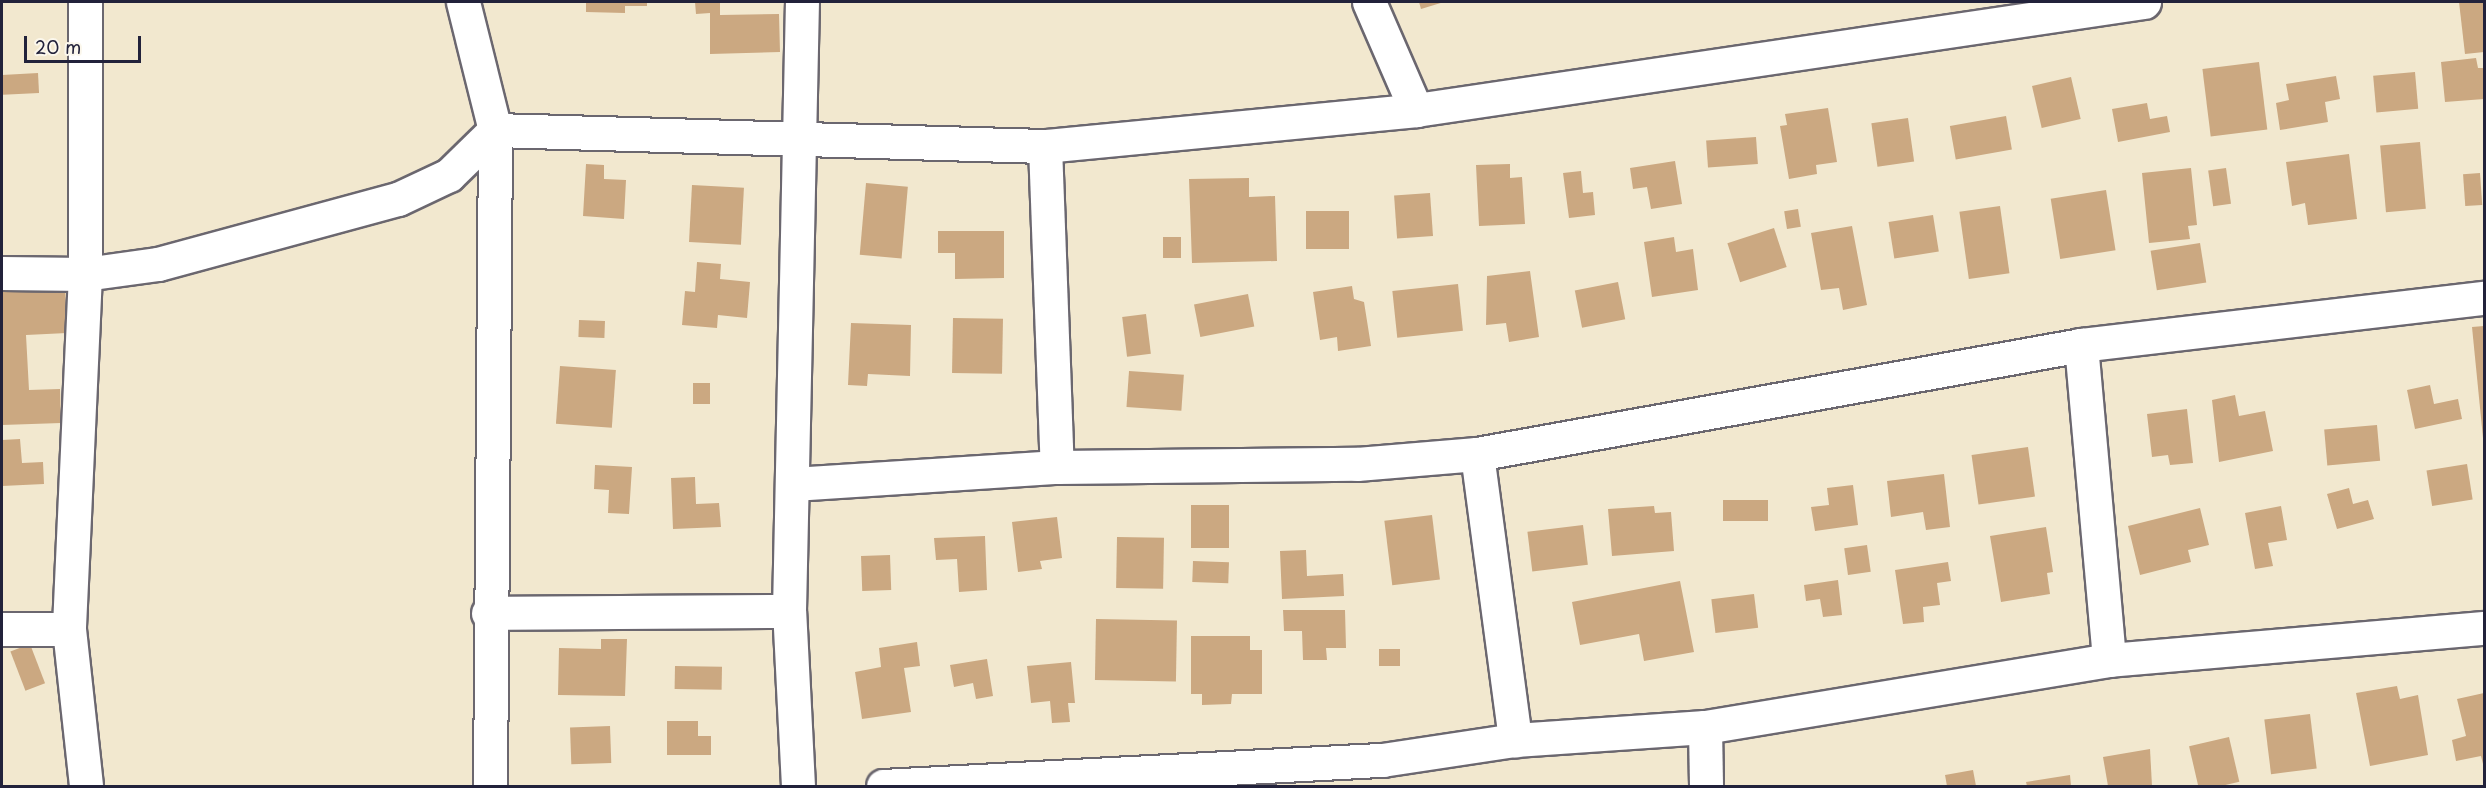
<!DOCTYPE html>
<html>
<head>
<meta charset="utf-8">
<style>
  body { margin:0 }
  #map { position:relative; width:2486px; height:788px; overflow:hidden; background:#f2e8cf; font-family:"Playpen Sans",sans-serif }
  div>[style] { position:absolute }
  .building>* { inset:0; background:#cba881; transform-origin:0 0 }
  .roads { filter:drop-shadow(2px 0 #6b676f) drop-shadow(-2px 0 #6b676f) drop-shadow(0 2px #6b676f) drop-shadow(0 -2px #6b676f) }
  .street>* { height:33px; margin:-16.5px; padding:0 16.5px; transform-origin:16.5px; border-radius:16.5px; background:#fff }
  span { translate:-50% -50%; white-space:nowrap; text-align:center; line-height:1.15; -webkit-text-stroke:4.5px #fbf7ec; paint-order:stroke }
  .frame { position:absolute; inset:0; border:3px solid #22223b; pointer-events:none }
  .scale { position:absolute; left:24px; top:36px; width:117px; height:27px; box-sizing:border-box; border:3px solid #22223b; border-top:0; padding-left:8px; font-size:18px; line-height:21px; white-space:nowrap; color:#22223b; -webkit-text-stroke:4px #fbf7ec; paint-order:stroke }
</style>
</head>
<body>
<div id="map">
  <div class="building">
    <div style="clip-path:polygon(586px 2px,647px 2px,647px 6px,625px 6px,625px 13px,586px 12px)"></div>
    <div style="clip-path:polygon(695px 2px,720px 2px,720px 15px,779px 14px,780px 52px,710px 54px,710px 13px,696px 14px)"></div>
    <div style="clip-path:polygon(1419px 2px,1444px 2px,1421px 9px)"></div>
    <div style="clip-path:polygon(2459px 2px,2484px 2px,2484px 52px,2465px 54px)"></div>
    <div style="clip-path:polygon(2476px 58px,2478px 68px,2484px 68px,2484px 99px,2445px 102px,2441px 62px)"></div>
    <div style="left:2259px;top:62px;width:68px;height:57px;rotate:83deg"></div>
    <div style="left:2415px;top:72px;width:37px;height:42px;rotate:85deg"></div>
    <div style="left:38px;top:73px;width:20px;height:36px;rotate:87deg"></div>
    <div style="clip-path:polygon(2336px 76px,2340px 99px,2325px 102px,2328px 122px,2280px 130px,2276px 103px,2289px 100px,2286px 84px)"></div>
    <div style="left:2071px;top:77px;width:43px;height:40px;rotate:77deg"></div>
    <div style="clip-path:polygon(2147px 103px,2150px 119px,2167px 116px,2170px 132px,2118px 142px,2112px 109px)"></div>
    <div style="clip-path:polygon(1828px 108px,1837px 162px,1816px 165px,1817px 174px,1789px 179px,1780px 126px,1787px 125px,1785px 114px)"></div>
    <div style="left:2006px;top:116px;width:34px;height:57px;rotate:80deg"></div>
    <div style="left:1908px;top:118px;width:44px;height:37px;rotate:82deg"></div>
    <div style="left:1756px;top:137px;width:27px;height:50px;rotate:86deg"></div>
    <div style="left:2420px;top:142px;width:67px;height:40px;rotate:85deg"></div>
    <div style="clip-path:polygon(2349px 154px,2357px 219px,2308px 225px,2305px 203px,2292px 206px,2286px 162px)"></div>
    <div style="clip-path:polygon(1675px 161px,1682px 204px,1651px 209px,1647px 187px,1633px 189px,1630px 168px)"></div>
    <div style="clip-path:polygon(586px 164px,604px 165px,604px 179px,626px 180px,624px 219px,583px 216px)"></div>
    <div style="clip-path:polygon(1510px 164px,1510px 178px,1522px 177px,1525px 224px,1479px 226px,1476px 165px)"></div>
    <div style="clip-path:polygon(2191px 168px,2197px 225px,2188px 226px,2190px 239px,2149px 243px,2142px 173px)"></div>
    <div style="left:2226px;top:168px;width:36px;height:18px;rotate:82deg"></div>
    <div style="clip-path:polygon(1581px 171px,1583px 193px,1593px 192px,1595px 215px,1569px 218px,1563px 173px)"></div>
    <div style="left:2480px;top:173px;width:32px;height:17px;rotate:86deg"></div>
    <div style="clip-path:polygon(1249px 178px,1249px 197px,1275px 196px,1277px 261px,1192px 263px,1189px 179px)"></div>
    <div style="left:866px;top:183px;width:42px;height:72px;rotate:5deg"></div>
    <div style="left:692px;top:185px;width:52px;height:57px;rotate:3deg"></div>
    <div style="left:2106px;top:190px;width:61px;height:56px;rotate:81deg"></div>
    <div style="left:1430px;top:193px;width:43px;height:36px;rotate:86deg"></div>
    <div style="left:2000px;top:206px;width:68px;height:41px;rotate:82deg"></div>
    <div style="left:1798px;top:209px;width:18px;height:14px;rotate:81deg"></div>
    <div style="left:1306px;top:211px;width:43px;height:38px"></div>
    <div style="left:1933px;top:215px;width:37px;height:45px;rotate:81deg"></div>
    <div style="clip-path:polygon(1852px 226px,1867px 305px,1843px 310px,1839px 288px,1821px 290px,1811px 233px)"></div>
    <div style="left:1774px;top:228px;width:41px;height:49px;rotate:72deg"></div>
    <div style="clip-path:polygon(938px 231px,1004px 231px,1004px 278px,955px 279px,955px 253px,938px 253px)"></div>
    <div style="left:1163px;top:237px;width:18px;height:21px"></div>
    <div style="clip-path:polygon(1674px 237px,1676px 252px,1693px 249px,1698px 290px,1652px 297px,1644px 242px)"></div>
    <div style="left:2200px;top:243px;width:40px;height:50px;rotate:81deg"></div>
    <div style="clip-path:polygon(697px 262px,721px 264px,720px 279px,750px 282px,747px 318px,718px 315px,717px 328px,682px 325px,685px 291px,695px 292px)"></div>
    <div style="clip-path:polygon(1530px 271px,1539px 337px,1509px 342px,1506px 323px,1486px 325px,1487px 276px)"></div>
    <div style="left:1618px;top:282px;width:38px;height:44px;rotate:79deg"></div>
    <div style="clip-path:polygon(65px 284px,67px 333px,26px 335px,29px 390px,60px 389px,61px 423px,2px 425px,2px 286px)"></div>
    <div style="left:1458px;top:284px;width:47px;height:66px;rotate:84deg"></div>
    <div style="clip-path:polygon(1352px 286px,1354px 299px,1364px 302px,1371px 346px,1338px 351px,1337px 337px,1320px 340px,1313px 292px)"></div>
    <div style="left:1248px;top:294px;width:33px;height:55px;rotate:79deg"></div>
    <div style="left:1146px;top:314px;width:40px;height:24px;rotate:83deg"></div>
    <div style="left:953px;top:318px;width:50px;height:55px;rotate:1deg"></div>
    <div style="left:579px;top:320px;width:26px;height:17px;rotate:2deg"></div>
    <div style="clip-path:polygon(851px 323px,911px 325px,910px 376px,868px 374px,867px 386px,848px 385px)"></div>
    <div style="clip-path:polygon(2484px 326px,2484px 438px,2483px 438px,2472px 327px)"></div>
    <div style="left:560px;top:366px;width:56px;height:58px;rotate:4deg"></div>
    <div style="left:1129px;top:371px;width:55px;height:36px;rotate:4deg"></div>
    <div style="left:693px;top:383px;width:17px;height:21px"></div>
    <div style="clip-path:polygon(2430px 385px,2434px 404px,2458px 399px,2462px 419px,2415px 429px,2407px 390px)"></div>
    <div style="clip-path:polygon(2235px 395px,2239px 416px,2265px 411px,2273px 451px,2219px 462px,2212px 400px)"></div>
    <div style="clip-path:polygon(2187px 409px,2193px 463px,2170px 465px,2168px 455px,2152px 457px,2147px 414px)"></div>
    <div style="left:2377px;top:425px;width:36px;height:53px;rotate:85deg"></div>
    <div style="clip-path:polygon(20px 439px,22px 463px,43px 462px,44px 484px,2px 486px,2px 440px)"></div>
    <div style="left:2028px;top:447px;width:50px;height:57px;rotate:82deg"></div>
    <div style="left:2467px;top:464px;width:36px;height:41px;rotate:81deg"></div>
    <div style="clip-path:polygon(595px 465px,632px 467px,629px 514px,608px 513px,609px 490px,594px 489px)"></div>
    <div style="clip-path:polygon(1944px 474px,1950px 527px,1926px 530px,1923px 512px,1891px 517px,1887px 481px)"></div>
    <div style="clip-path:polygon(695px 477px,696px 504px,719px 503px,721px 527px,673px 529px,671px 478px)"></div>
    <div style="clip-path:polygon(1853px 485px,1858px 525px,1815px 531px,1811px 507px,1829px 505px,1827px 488px)"></div>
    <div style="clip-path:polygon(2349px 488px,2353px 504px,2368px 500px,2374px 519px,2337px 529px,2327px 494px)"></div>
    <div style="left:1723px;top:500px;width:45px;height:21px"></div>
    <div style="left:1191px;top:505px;width:38px;height:43px"></div>
    <div style="clip-path:polygon(1654px 506px,1655px 513px,1671px 512px,1674px 551px,1612px 556px,1608px 509px)"></div>
    <div style="clip-path:polygon(2281px 506px,2287px 540px,2268px 543px,2273px 566px,2255px 569px,2245px 513px)"></div>
    <div style="clip-path:polygon(2200px 508px,2209px 545px,2188px 550px,2191px 562px,2140px 575px,2128px 526px)"></div>
    <div style="left:1432px;top:515px;width:65px;height:48px;rotate:83deg"></div>
    <div style="clip-path:polygon(1057px 517px,1062px 558px,1040px 561px,1042px 569px,1018px 572px,1012px 522px)"></div>
    <div style="left:1583px;top:525px;width:40px;height:56px;rotate:83deg"></div>
    <div style="clip-path:polygon(2046px 527px,2053px 572px,2047px 573px,2050px 594px,2001px 602px,1990px 536px)"></div>
    <div style="clip-path:polygon(985px 536px,987px 590px,959px 592px,957px 559px,936px 560px,934px 538px)"></div>
    <div style="left:1117px;top:537px;width:47px;height:51px;rotate:1deg"></div>
    <div style="left:1867px;top:545px;width:27px;height:23px;rotate:82deg"></div>
    <div style="clip-path:polygon(1306px 550px,1307px 576px,1343px 574px,1344px 596px,1282px 599px,1280px 551px)"></div>
    <div style="left:890px;top:555px;width:35px;height:29px;rotate:88deg"></div>
    <div style="left:1193px;top:561px;width:36px;height:21px;rotate:2deg"></div>
    <div style="clip-path:polygon(1948px 562px,1951px 581px,1937px 583px,1940px 605px,1923px 607px,1924px 622px,1903px 624px,1895px 570px)"></div>
    <div style="clip-path:polygon(1838px 580px,1842px 615px,1823px 617px,1820px 599px,1806px 601px,1804px 585px)"></div>
    <div style="clip-path:polygon(1680px 581px,1694px 652px,1644px 661px,1639px 634px,1580px 645px,1572px 602px)"></div>
    <div style="left:1754px;top:594px;width:34px;height:43px;rotate:83deg"></div>
    <div style="clip-path:polygon(1283px 610px,1345px 610px,1346px 648px,1326px 648px,1327px 660px,1303px 660px,1302px 631px,1284px 631px)"></div>
    <div style="left:1096px;top:619px;width:81px;height:61px;rotate:1deg"></div>
    <div style="clip-path:polygon(1191px 636px,1250px 636px,1250px 650px,1262px 650px,1262px 694px,1232px 694px,1231px 704px,1202px 705px,1202px 694px,1191px 694px)"></div>
    <div style="clip-path:polygon(601px 639px,627px 639px,625px 696px,558px 695px,559px 648px,601px 649px)"></div>
    <div style="clip-path:polygon(917px 642px,920px 666px,904px 668px,911px 712px,862px 719px,855px 672px,881px 667px,879px 648px)"></div>
    <div style="left:30px;top:644px;width:42px;height:21px;rotate:69deg"></div>
    <div style="left:1400px;top:649px;width:17px;height:21px;rotate:90deg"></div>
    <div style="clip-path:polygon(987px 659px,993px 696px,976px 699px,973px 683px,954px 687px,950px 665px)"></div>
    <div style="clip-path:polygon(1071px 662px,1075px 703px,1068px 703px,1070px 722px,1052px 723px,1050px 701px,1031px 703px,1027px 666px)"></div>
    <div style="left:675px;top:666px;width:47px;height:23px;rotate:1deg"></div>
    <div style="clip-path:polygon(2397px 686px,2400px 699px,2418px 695px,2428px 755px,2370px 766px,2356px 693px)"></div>
    <div style="clip-path:polygon(2484px 693px,2484px 768px,2481px 756px,2456px 761px,2452px 740px,2466px 736px,2457px 699px)"></div>
    <div style="left:2310px;top:714px;width:55px;height:46px;rotate:83deg"></div>
    <div style="clip-path:polygon(667px 721px,698px 721px,698px 736px,711px 736px,711px 755px,667px 755px)"></div>
    <div style="left:610px;top:726px;width:37px;height:40px;rotate:88deg"></div>
    <div style="left:2229px;top:737px;width:46px;height:41px;rotate:77deg"></div>
    <div style="clip-path:polygon(2150px 749px,2152px 786px,2108px 786px,2103px 757px)"></div>
    <div style="clip-path:polygon(1973px 770px,1976px 786px,1947px 786px,1945px 775px)"></div>
    <div style="clip-path:polygon(2070px 775px,2071px 786px,2027px 786px,2026px 782px)"></div>
  </div>
  <div class="roads">
    <div class="street">
      <div style="left:85px;top:2px;width:272px;rotate:90deg"></div>
      <div style="left:85px;top:274px;width:355px;rotate:92.6deg"></div>
      <div style="left:69px;top:629px;width:158px;rotate:83.8deg"></div>
      <div style="left:463px;top:2px;width:132px;rotate:76deg"></div>
      <div style="left:495px;top:130px;width:550px;rotate:1.67deg"></div>
      <div style="left:1045px;top:146px;width:373px;rotate:-5.5deg"></div>
      <div style="left:1416px;top:110px;width:736px;rotate:-8.44deg"></div>
      <div style="left:1369px;top:2px;width:118px;rotate:66.5deg"></div>
      <div style="left:1045px;top:146px;width:321px;rotate:87.9deg"></div>
      <div style="left:2px;top:273px;width:83px;rotate:0.7deg"></div>
      <div style="left:85px;top:274px;width:74px;rotate:-7.8deg"></div>
      <div style="left:158px;top:264px;width:249px;rotate:-15.2deg"></div>
      <div style="left:398px;top:199px;width:56px;rotate:-25.2deg"></div>
      <div style="left:449px;top:175px;width:64px;rotate:-44.4deg"></div>
      <div style="left:2081px;top:345px;width:316px;rotate:84.9deg"></div>
      <div style="left:1477px;top:454px;width:289px;rotate:82.4deg"></div>
      <div style="left:793px;top:484px;width:265px;rotate:-3.7deg"></div>
      <div style="left:1057px;top:467px;width:300px;rotate:-0.6deg"></div>
      <div style="left:1357px;top:464px;width:120px;rotate:-4.8deg"></div>
      <div style="left:1477px;top:454px;width:614px;rotate:-10.23deg"></div>
      <div style="left:2081px;top:345px;width:406px;rotate:-6.7deg"></div>
      <div style="left:488px;top:613px;width:301px;rotate:-0.4deg"></div>
      <div style="left:2px;top:629px;width:67px"></div>
      <div style="left:1705px;top:727px;width:59px;rotate:89deg"></div>
      <div style="left:490px;top:786px;width:656px;rotate:-89.56deg"></div>
      <div style="left:798px;top:786px;width:175px;rotate:-92.9deg"></div>
      <div style="left:789px;top:611px;width:609px;rotate:-88.78deg"></div>
      <div style="left:883px;top:786px;width:500px;rotate:-3deg"></div>
      <div style="left:1382px;top:760px;width:134px;rotate:-8.6deg"></div>
      <div style="left:1515px;top:740px;width:190px;rotate:-3.9deg"></div>
      <div style="left:1705px;top:727px;width:410px;rotate:-9.4deg"></div>
      <div style="left:2109px;top:660px;width:376px;rotate:-4.9deg"></div>
    </div>
  </div>
  <div class="frame"></div>
  <div class="scale">20 m</div>
</div>
</body>
</html>
